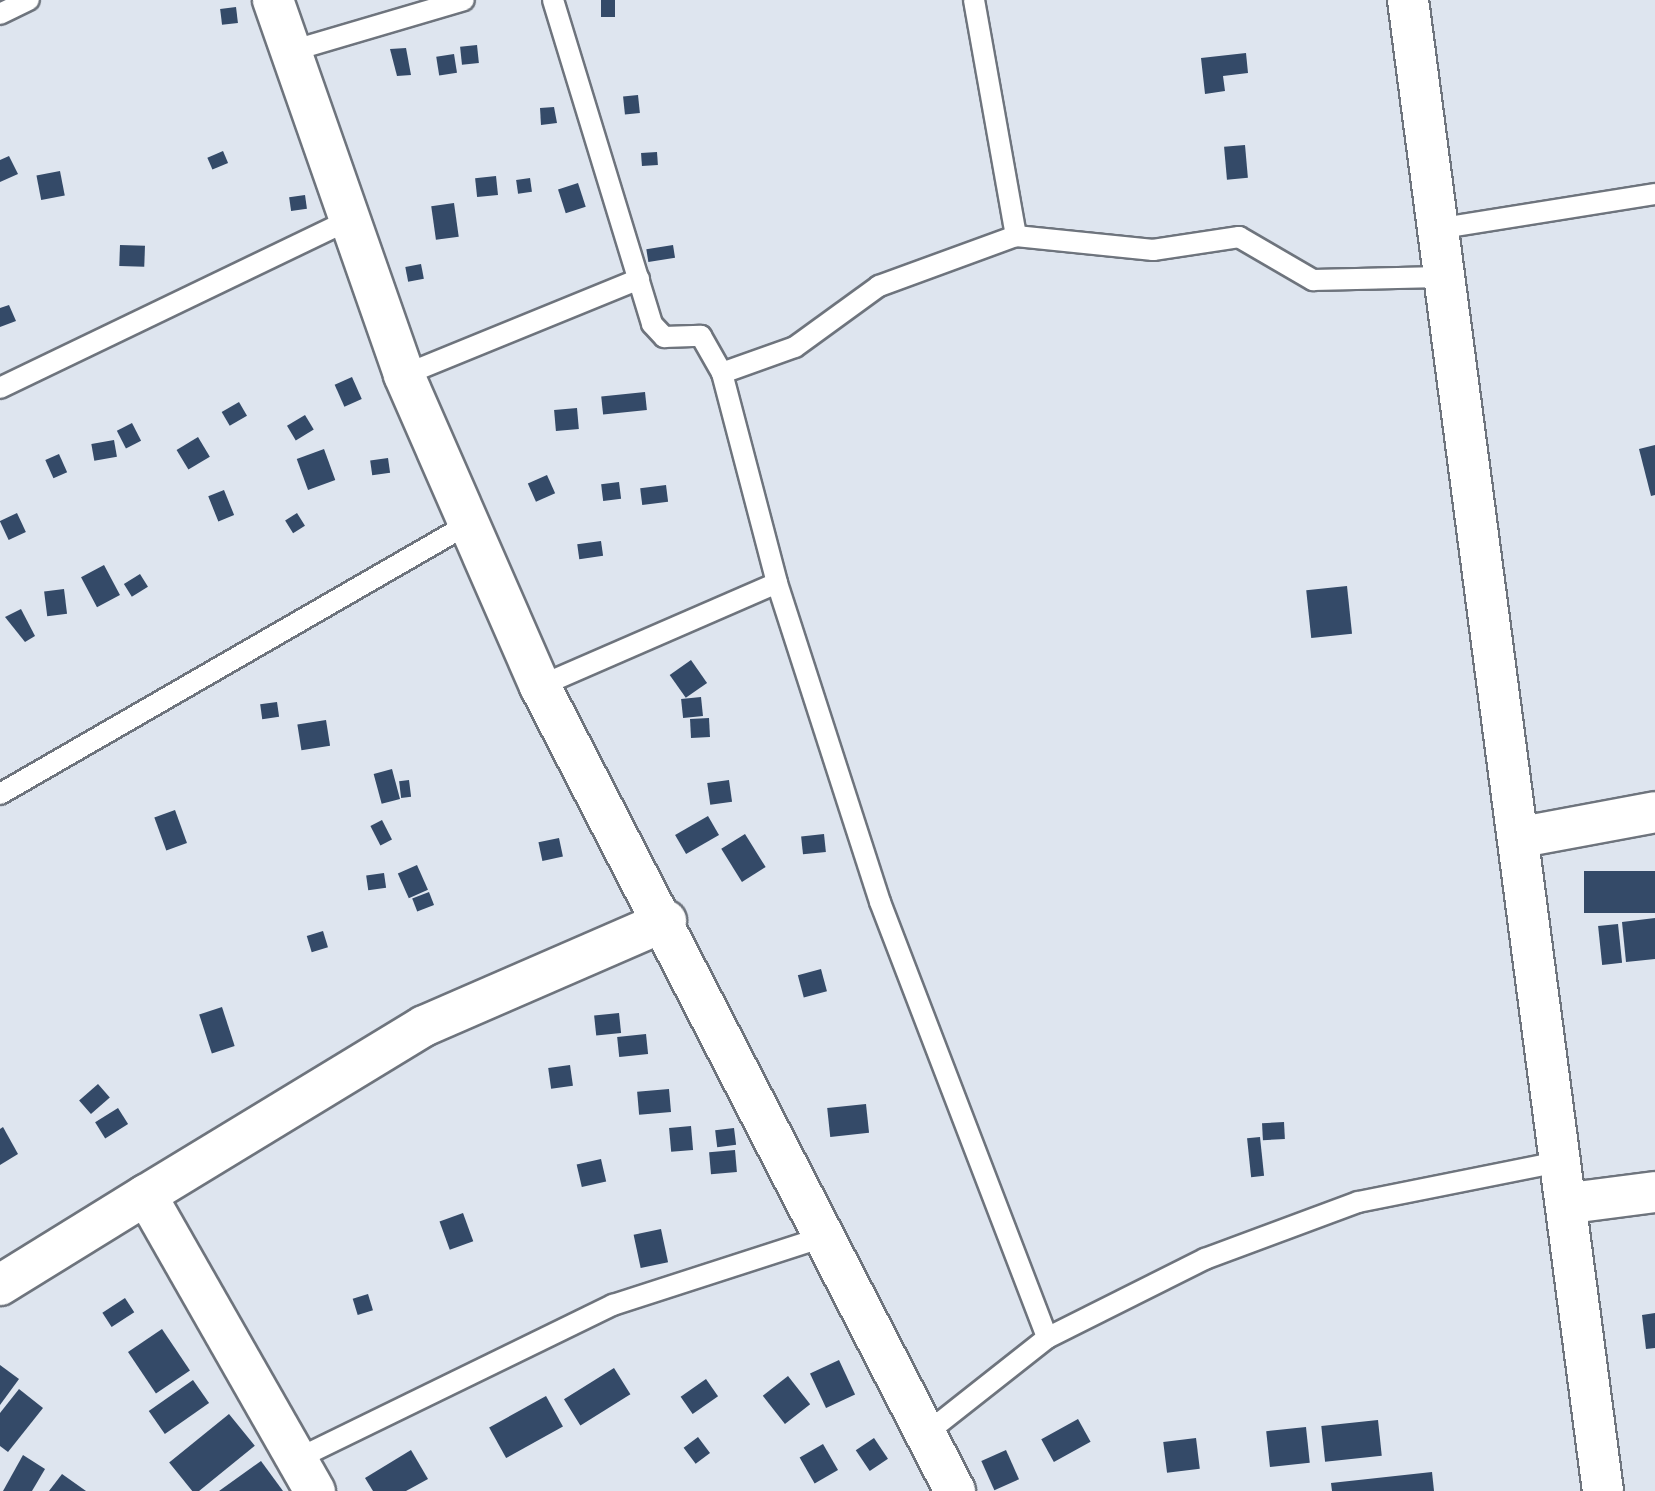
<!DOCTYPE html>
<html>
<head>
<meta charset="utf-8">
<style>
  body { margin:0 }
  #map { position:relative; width:1655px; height:1491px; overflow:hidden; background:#dee5ef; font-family:"PT Sans Narrow",sans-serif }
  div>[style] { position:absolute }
  .building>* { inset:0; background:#344a68; transform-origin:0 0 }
  .roads { filter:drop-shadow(2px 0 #6e747d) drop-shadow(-2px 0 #6e747d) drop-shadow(0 2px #6e747d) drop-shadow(0 -2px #6e747d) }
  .service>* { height:20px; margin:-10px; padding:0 10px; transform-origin:10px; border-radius:10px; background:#fff }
  .minor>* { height:40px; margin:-20px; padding:0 20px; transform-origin:20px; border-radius:20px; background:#fff }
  span { translate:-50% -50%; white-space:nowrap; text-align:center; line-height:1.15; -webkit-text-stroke:10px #dee5ef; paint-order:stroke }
</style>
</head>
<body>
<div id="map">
  <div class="building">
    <div style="left:601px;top:0;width:14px;height:17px"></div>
    <div style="left:236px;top:7px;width:16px;height:16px;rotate:83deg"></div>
    <div style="left:477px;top:45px;width:18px;height:17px;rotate:84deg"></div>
    <div style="clip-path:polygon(406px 48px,411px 75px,397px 76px,390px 49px)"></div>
    <div style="clip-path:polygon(1246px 53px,1248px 73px,1223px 76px,1225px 91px,1205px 94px,1201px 58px)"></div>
    <div style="left:454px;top:54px;width:19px;height:18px;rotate:81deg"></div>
    <div style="left:638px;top:95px;width:18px;height:15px;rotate:84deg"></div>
    <div style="clip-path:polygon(554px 107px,557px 123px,541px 125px,540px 108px)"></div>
    <div style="left:1245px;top:145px;width:33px;height:21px;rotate:85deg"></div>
    <div style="left:223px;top:151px;width:13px;height:17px;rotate:67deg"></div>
    <div style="left:657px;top:152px;width:13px;height:16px;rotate:86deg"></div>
    <div style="clip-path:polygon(9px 156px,18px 174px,0 182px,0 160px)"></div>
    <div style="left:60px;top:171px;width:25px;height:24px;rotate:79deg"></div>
    <div style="left:496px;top:176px;width:19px;height:21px;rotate:84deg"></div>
    <div style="left:530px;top:178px;width:14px;height:14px;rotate:82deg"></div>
    <div style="left:578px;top:183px;width:25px;height:21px;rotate:72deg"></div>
    <div style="left:305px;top:195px;width:14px;height:16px;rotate:82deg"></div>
    <div style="left:454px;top:203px;width:34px;height:23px;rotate:82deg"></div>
    <div style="left:120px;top:245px;width:25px;height:21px;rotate:2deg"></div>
    <div style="left:673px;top:245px;width:13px;height:27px;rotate:81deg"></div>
    <div style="left:421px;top:264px;width:15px;height:16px;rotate:79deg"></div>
    <div style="clip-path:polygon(9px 305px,16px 321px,0 327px,0 308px)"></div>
    <div style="left:352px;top:377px;width:24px;height:19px;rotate:66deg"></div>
    <div style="left:645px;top:392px;width:18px;height:44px;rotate:84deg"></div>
    <div style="left:239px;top:402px;width:16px;height:20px;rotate:60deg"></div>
    <div style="left:577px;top:408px;width:21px;height:23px;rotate:85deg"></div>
    <div style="left:305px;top:415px;width:17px;height:21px;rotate:59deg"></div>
    <div style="left:132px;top:423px;width:20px;height:17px;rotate:63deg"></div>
    <div style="left:198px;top:437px;width:23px;height:25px;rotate:59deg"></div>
    <div style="left:114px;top:440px;width:17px;height:23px;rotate:80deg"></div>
    <div style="clip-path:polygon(1655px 445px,1655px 495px,1651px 496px,1639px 449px)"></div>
    <div style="left:324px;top:449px;width:33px;height:29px;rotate:70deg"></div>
    <div style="left:59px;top:454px;width:20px;height:15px;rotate:66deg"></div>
    <div style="left:388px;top:458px;width:15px;height:18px;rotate:82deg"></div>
    <div style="left:547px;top:475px;width:20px;height:21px;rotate:66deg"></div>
    <div style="left:619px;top:482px;width:17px;height:18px;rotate:83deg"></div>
    <div style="left:666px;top:485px;width:17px;height:26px;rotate:83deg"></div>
    <div style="left:224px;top:490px;width:27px;height:17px;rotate:68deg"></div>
    <div style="left:17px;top:513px;width:21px;height:19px;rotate:65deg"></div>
    <div style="left:297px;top:513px;width:15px;height:14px;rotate:58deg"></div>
    <div style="left:601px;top:541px;width:15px;height:24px;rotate:82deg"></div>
    <div style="left:104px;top:565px;width:34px;height:26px;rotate:62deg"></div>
    <div style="left:140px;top:574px;width:15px;height:19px;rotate:58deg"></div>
    <div style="left:1347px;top:586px;width:48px;height:41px;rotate:84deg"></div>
    <div style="left:64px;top:589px;width:25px;height:20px;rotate:83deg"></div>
    <div style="clip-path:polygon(21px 609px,35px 636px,25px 642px,5px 617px)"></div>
    <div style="left:691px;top:660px;width:28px;height:26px;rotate:55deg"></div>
    <div style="left:701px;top:697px;width:19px;height:20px;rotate:84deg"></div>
    <div style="left:277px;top:702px;width:15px;height:17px;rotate:82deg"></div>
    <div style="left:709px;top:718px;width:19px;height:19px;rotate:87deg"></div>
    <div style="left:326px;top:720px;width:26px;height:29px;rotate:81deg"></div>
    <div style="left:392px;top:769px;width:31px;height:19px;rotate:75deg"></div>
    <div style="left:409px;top:780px;width:17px;height:10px;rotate:83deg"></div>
    <div style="left:729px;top:780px;width:22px;height:22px;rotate:82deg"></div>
    <div style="left:175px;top:810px;width:35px;height:22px;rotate:70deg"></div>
    <div style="left:708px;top:816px;width:22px;height:38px;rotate:60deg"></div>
    <div style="left:382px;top:820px;width:22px;height:13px;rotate:63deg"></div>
    <div style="left:745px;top:834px;width:39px;height:28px;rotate:58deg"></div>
    <div style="left:824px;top:834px;width:18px;height:23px;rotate:84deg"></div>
    <div style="left:559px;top:838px;width:19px;height:21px;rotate:78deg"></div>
    <div style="left:417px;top:865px;width:27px;height:21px;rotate:66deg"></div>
    <div style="left:1655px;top:871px;width:42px;height:71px;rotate:90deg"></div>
    <div style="left:384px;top:873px;width:15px;height:18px;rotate:82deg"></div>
    <div style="left:429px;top:892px;width:14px;height:18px;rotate:69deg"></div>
    <div style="clip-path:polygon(1655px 918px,1655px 959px,1626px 962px,1622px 922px)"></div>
    <div style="left:1618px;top:924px;width:39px;height:20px;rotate:84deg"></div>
    <div style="left:323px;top:931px;width:17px;height:17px;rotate:73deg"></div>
    <div style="left:821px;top:969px;width:23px;height:24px;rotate:75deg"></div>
    <div style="left:222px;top:1007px;width:41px;height:24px;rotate:72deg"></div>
    <div style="left:619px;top:1013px;width:20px;height:25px;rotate:84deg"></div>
    <div style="left:646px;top:1034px;width:20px;height:29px;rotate:84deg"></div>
    <div style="left:570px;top:1065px;width:21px;height:22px;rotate:82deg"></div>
    <div style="left:98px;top:1084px;width:18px;height:25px;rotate:49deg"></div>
    <div style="left:669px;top:1089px;width:23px;height:32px;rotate:85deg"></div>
    <div style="left:866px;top:1104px;width:29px;height:39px;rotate:84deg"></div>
    <div style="left:118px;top:1108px;width:19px;height:27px;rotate:58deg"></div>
    <div style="left:1284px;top:1122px;width:17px;height:22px;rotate:87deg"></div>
    <div style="left:691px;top:1126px;width:24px;height:22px;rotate:85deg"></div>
    <div style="clip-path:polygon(3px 1127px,18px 1154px,0 1165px,0 1129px)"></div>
    <div style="left:734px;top:1128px;width:17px;height:19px;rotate:83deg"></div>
    <div style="left:1260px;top:1137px;width:39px;height:13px;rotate:84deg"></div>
    <div style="left:735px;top:1150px;width:22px;height:26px;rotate:85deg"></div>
    <div style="left:601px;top:1159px;width:23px;height:25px;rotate:77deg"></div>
    <div style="left:463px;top:1213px;width:30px;height:25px;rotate:70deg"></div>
    <div style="left:661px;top:1229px;width:34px;height:28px;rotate:78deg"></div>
    <div style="left:368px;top:1294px;width:17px;height:16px;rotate:73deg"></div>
    <div style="left:125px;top:1298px;width:17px;height:27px;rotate:57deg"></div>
    <div style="clip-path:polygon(1655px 1313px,1655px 1348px,1646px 1349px,1642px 1315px)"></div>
    <div style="left:162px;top:1329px;width:50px;height:41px;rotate:56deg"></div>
    <div style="left:839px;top:1360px;width:38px;height:32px;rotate:65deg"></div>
    <div style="clip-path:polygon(0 1365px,19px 1379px,0 1405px)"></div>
    <div style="left:614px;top:1368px;width:31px;height:59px;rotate:58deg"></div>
    <div style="left:788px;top:1376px;width:36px;height:32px;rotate:52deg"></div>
    <div style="left:706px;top:1379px;width:21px;height:31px;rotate:55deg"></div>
    <div style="left:193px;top:1380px;width:28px;height:54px;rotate:55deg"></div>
    <div style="clip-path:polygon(19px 1389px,43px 1408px,8px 1452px,0 1446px,0 1413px)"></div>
    <div style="left:546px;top:1396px;width:35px;height:65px;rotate:61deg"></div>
    <div style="left:229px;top:1414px;width:41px;height:77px;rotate:51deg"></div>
    <div style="left:1078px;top:1419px;width:26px;height:42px;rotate:61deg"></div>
    <div style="left:1378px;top:1420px;width:36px;height:57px;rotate:84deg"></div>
    <div style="left:1306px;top:1427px;width:36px;height:40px;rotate:84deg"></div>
    <div style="left:698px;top:1437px;width:20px;height:18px;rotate:53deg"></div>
    <div style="left:874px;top:1438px;width:25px;height:22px;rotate:56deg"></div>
    <div style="left:1196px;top:1438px;width:31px;height:33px;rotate:83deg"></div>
    <div style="left:823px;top:1444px;width:30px;height:27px;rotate:60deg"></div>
    <div style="clip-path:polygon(411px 1450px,428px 1479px,406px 1491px,373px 1491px,365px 1478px)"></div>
    <div style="left:1006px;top:1450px;width:32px;height:27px;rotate:66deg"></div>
    <div style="clip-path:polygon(23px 1455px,45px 1469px,32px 1491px,3px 1491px)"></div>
    <div style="clip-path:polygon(261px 1461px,283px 1491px,219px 1491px)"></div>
    <div style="clip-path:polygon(1432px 1472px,1434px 1491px,1332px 1491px,1331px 1483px)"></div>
    <div style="clip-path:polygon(62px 1474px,86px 1491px,49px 1491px)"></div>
  </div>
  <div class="roads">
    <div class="service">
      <div style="left:553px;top:0;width:339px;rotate:73deg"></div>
      <div style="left:652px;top:324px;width:18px;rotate:47deg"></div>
      <div style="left:664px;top:337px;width:37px;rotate:-2deg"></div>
      <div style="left:701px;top:336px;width:43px;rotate:60.4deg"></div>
      <div style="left:722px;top:373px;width:217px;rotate:75.3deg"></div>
      <div style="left:777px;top:583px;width:335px;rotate:72.1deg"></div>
      <div style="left:880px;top:902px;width:467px;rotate:69deg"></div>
      <div style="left:974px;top:0;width:240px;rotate:79.9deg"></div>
      <div style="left:0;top:14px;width:32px;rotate:-26deg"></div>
      <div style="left:291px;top:51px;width:180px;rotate:-16.4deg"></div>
      <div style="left:1436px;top:229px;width:222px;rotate:-9.1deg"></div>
      <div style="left:722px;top:373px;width:77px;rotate:-19.6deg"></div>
      <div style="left:795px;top:347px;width:104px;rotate:-36deg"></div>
      <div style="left:879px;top:286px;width:146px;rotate:-20.1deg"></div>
      <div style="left:1016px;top:236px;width:138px;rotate:5.8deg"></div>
      <div style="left:1153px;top:250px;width:87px;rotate:-8.6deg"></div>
      <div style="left:1239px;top:237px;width:86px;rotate:30.2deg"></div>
      <div style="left:1313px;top:280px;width:128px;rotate:-1.3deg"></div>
      <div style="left:404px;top:375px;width:254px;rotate:-22.2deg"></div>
      <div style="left:0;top:388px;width:390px;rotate:-25.7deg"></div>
      <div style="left:540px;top:686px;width:258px;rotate:-23.5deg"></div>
      <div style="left:0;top:794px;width:543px;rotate:-29.97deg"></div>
      <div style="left:928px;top:1432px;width:152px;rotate:-38.3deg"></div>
      <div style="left:1047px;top:1338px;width:177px;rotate:-26.6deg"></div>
      <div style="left:1205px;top:1259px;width:163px;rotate:-20.4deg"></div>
      <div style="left:1358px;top:1202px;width:209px;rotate:-11.3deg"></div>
      <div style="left:297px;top:1459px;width:352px;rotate:-26deg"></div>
      <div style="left:613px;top:1305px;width:224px;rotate:-17.9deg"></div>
    </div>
    <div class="minor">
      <div style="left:273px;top:0;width:397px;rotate:70.7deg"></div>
      <div style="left:404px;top:375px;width:339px;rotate:66.4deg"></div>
      <div style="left:540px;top:686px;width:906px;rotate:62.73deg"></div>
      <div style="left:1408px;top:0;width:1504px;rotate:82.55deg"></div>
      <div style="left:1522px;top:837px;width:135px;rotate:-10.6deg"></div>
      <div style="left:146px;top:1195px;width:325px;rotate:-31.3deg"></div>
      <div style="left:424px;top:1026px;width:264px;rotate:-23.5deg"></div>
      <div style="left:1570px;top:1203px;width:86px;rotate:-7.4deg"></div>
      <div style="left:0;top:1285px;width:172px;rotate:-31.7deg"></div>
      <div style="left:146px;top:1195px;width:341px;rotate:60.3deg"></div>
    </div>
  </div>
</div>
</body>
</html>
